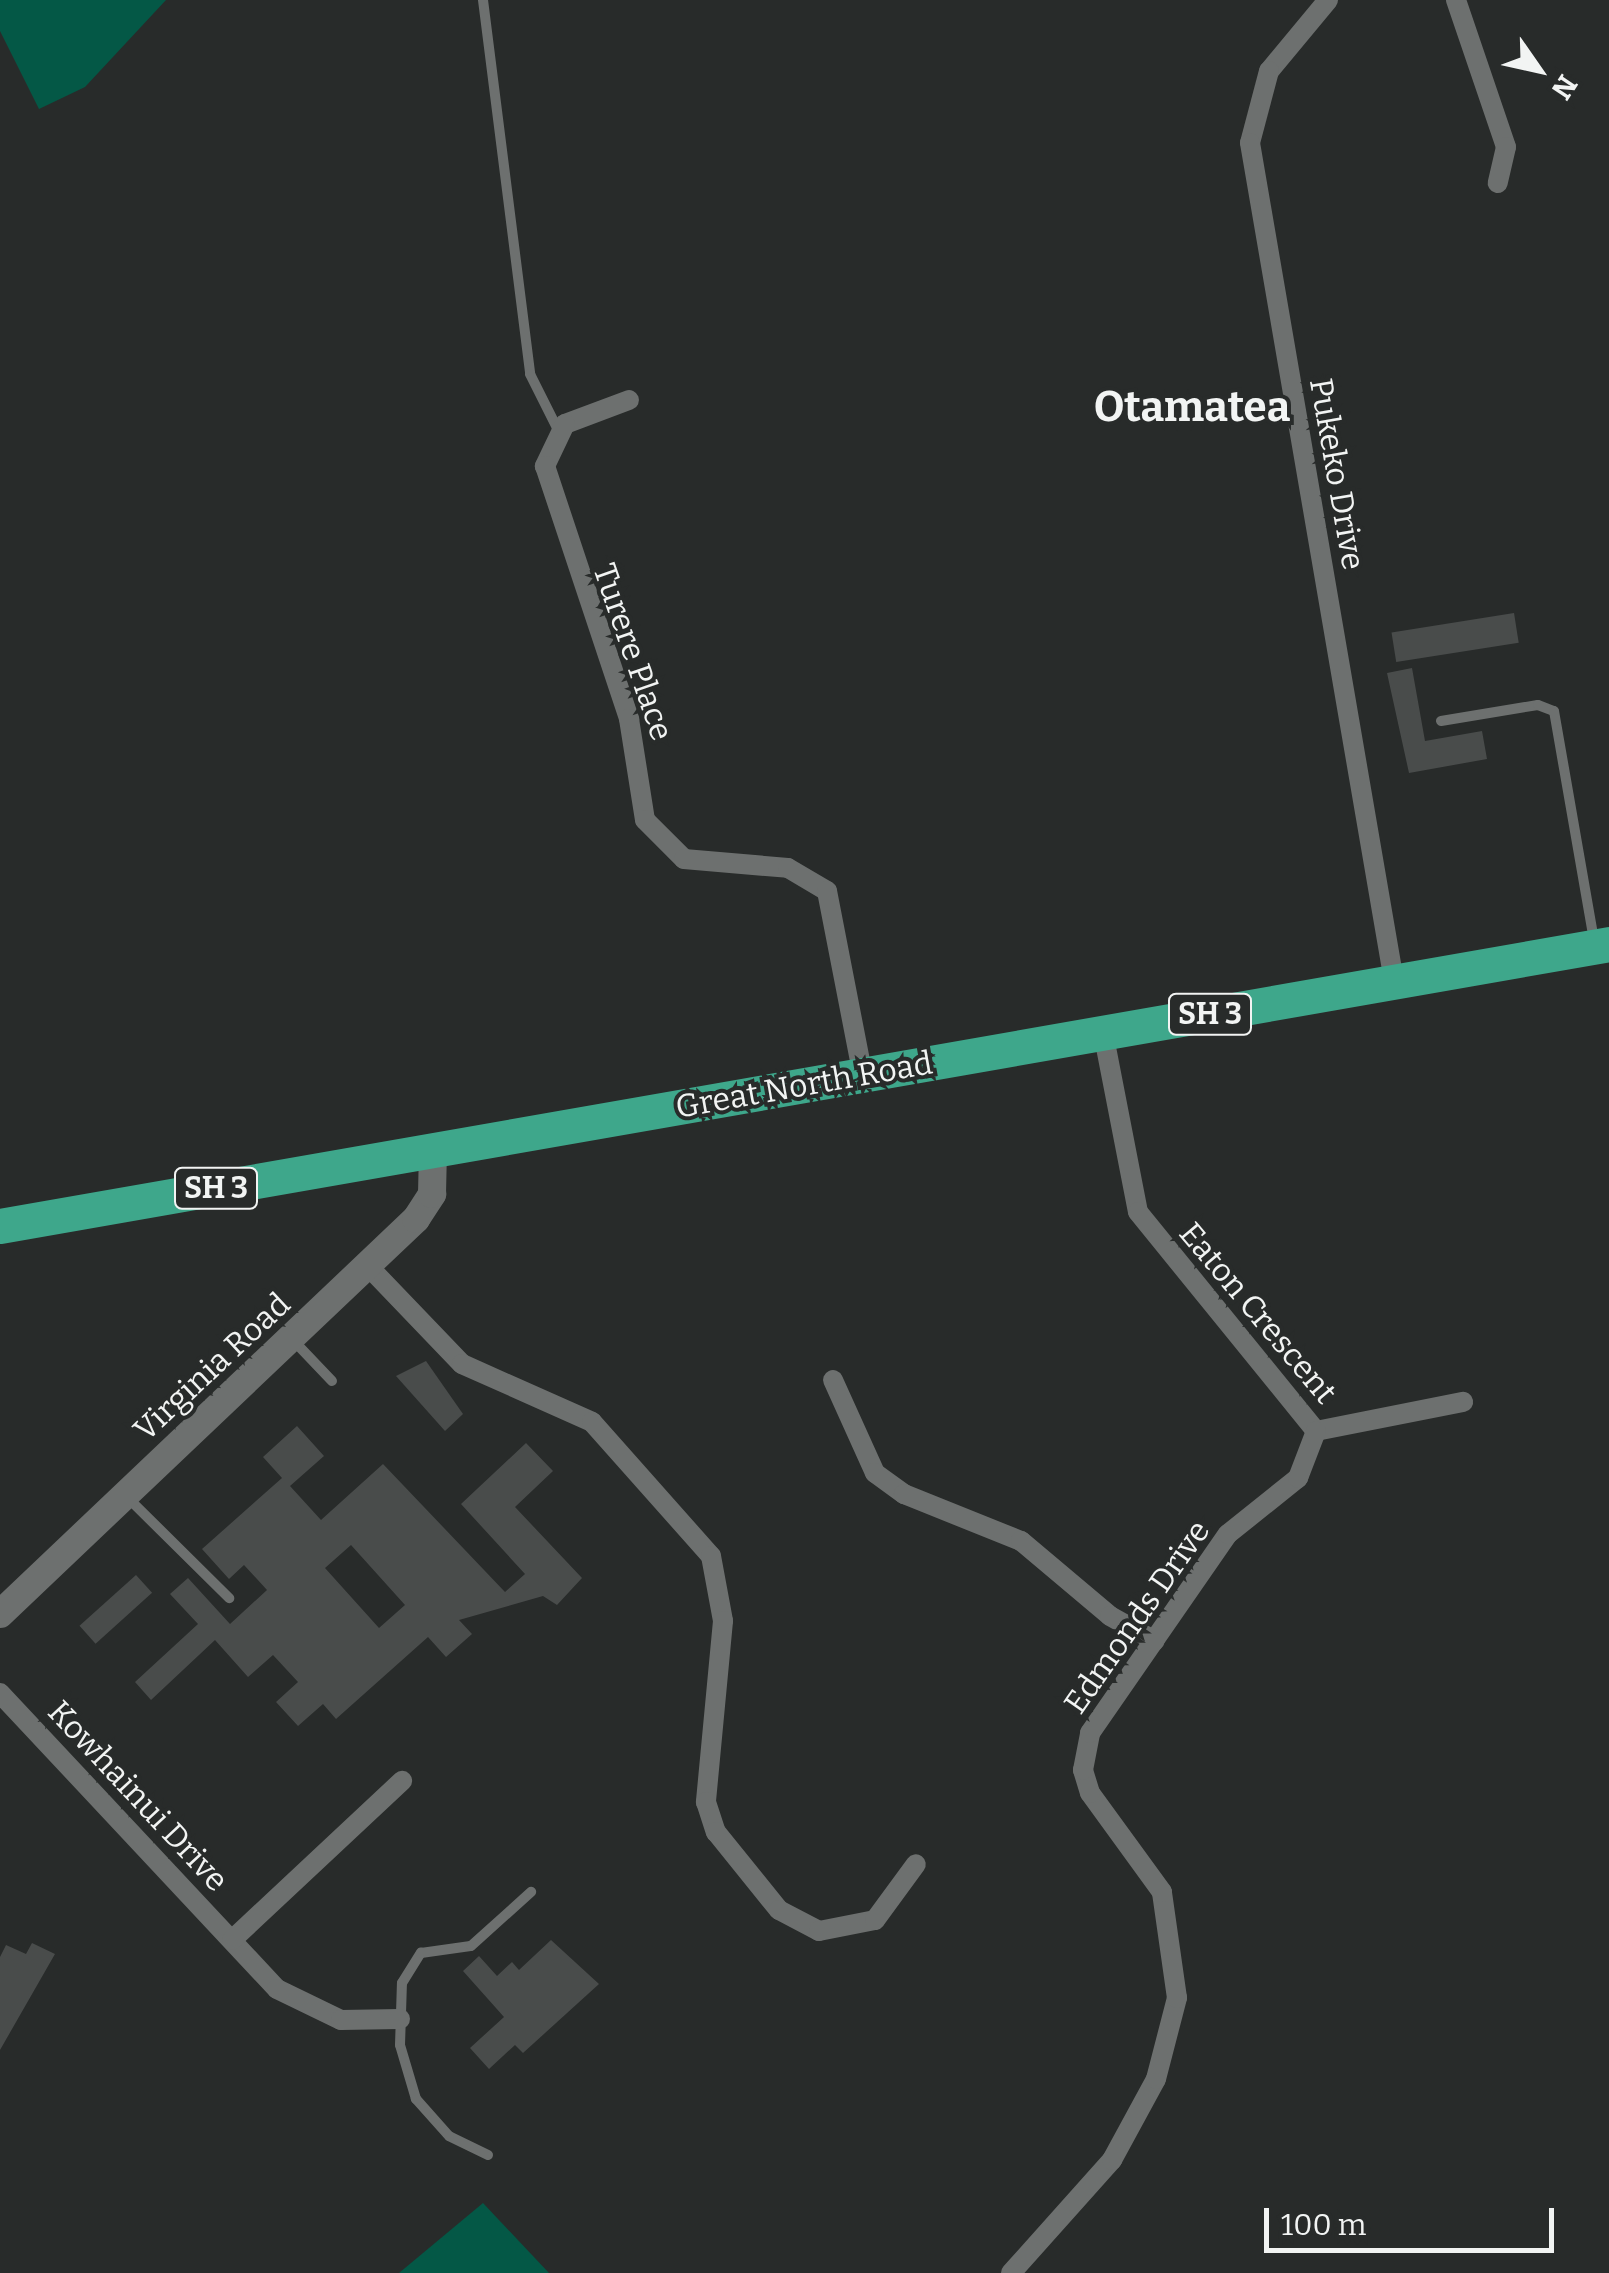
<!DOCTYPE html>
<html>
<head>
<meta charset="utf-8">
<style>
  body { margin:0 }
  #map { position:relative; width:1609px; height:2273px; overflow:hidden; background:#282b2a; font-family:Bitter,serif }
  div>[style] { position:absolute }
  .green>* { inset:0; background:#045846 }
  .building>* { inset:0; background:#494c4b; transform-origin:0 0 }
  .lane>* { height:10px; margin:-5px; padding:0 5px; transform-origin:5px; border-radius:5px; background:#6d706f }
  .street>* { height:20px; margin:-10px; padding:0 10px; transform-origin:10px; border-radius:10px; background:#6d706f }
  .secondary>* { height:28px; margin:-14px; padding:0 14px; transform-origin:14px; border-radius:14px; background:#6d706f }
  .highway>* { height:35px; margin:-17.5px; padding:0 17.5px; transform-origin:17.5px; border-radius:17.5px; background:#3ea78b }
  span { translate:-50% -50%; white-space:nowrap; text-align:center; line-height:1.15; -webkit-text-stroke:8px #282b2a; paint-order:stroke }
  .shield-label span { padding:2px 8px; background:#282b2a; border:2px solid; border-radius:8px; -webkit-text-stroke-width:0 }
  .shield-label { font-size:30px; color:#f2f4f3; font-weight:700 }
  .street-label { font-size:32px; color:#f2f4f3 }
  .district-label { font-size:42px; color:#f2f4f3; font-weight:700 }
  .north { position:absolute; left:1489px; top:20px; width:100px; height:100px; -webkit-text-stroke:8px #282b2a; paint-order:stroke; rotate:124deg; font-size:28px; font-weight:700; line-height:40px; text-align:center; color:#f2f4f3 }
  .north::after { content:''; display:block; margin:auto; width:35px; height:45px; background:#f2f4f3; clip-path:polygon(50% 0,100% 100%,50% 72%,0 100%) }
  .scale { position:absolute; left:1264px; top:2208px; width:290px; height:45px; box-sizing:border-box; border:5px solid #f2f4f3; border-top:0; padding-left:12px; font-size:30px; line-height:35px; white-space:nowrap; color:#f2f4f3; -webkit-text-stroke:8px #282b2a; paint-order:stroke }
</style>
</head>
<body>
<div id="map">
  <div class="green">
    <div style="clip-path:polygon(0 0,166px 0,85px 87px,39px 109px,0 31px)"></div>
    <div style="clip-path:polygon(483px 2203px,549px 2273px,399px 2273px)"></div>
  </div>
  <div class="building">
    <div style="left:1514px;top:613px;width:30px;height:124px;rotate:81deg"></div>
    <div style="clip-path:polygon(1412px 668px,1425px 741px,1482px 731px,1487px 759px,1409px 773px,1387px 673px)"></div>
    <div style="clip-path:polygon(426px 1361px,463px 1414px,445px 1431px,396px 1376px)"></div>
    <div style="clip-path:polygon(evenodd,297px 1426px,324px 1456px,290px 1486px,321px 1520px,383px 1464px,505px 1592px,525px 1574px,461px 1504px,526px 1443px,553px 1471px,515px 1507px,582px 1578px,557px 1605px,543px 1596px,459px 1620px,472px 1634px,446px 1657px,428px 1637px,336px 1719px,323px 1704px,298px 1726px,276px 1702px,298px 1682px,273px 1655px,248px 1677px,215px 1640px,151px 1700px,135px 1682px,198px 1624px,170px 1594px,188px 1578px,230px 1624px,267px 1590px,244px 1565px,229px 1579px,202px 1549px,282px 1478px,263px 1457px,297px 1426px,351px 1545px,405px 1605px,379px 1628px,325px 1568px,351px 1545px)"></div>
    <div style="left:136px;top:1575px;width:24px;height:76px;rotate:48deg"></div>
    <div style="clip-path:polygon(551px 1940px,599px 1984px,523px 2053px,515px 2045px,489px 2069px,470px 2048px,504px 2017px,463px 1971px,479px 1956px,497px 1976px,512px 1962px,519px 1970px)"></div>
    <div style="clip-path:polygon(32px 1943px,55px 1954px,0 2050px,0 1957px,6px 1945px,26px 1954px)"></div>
  </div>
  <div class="lane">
    <div style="left:483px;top:0;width:377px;rotate:82.8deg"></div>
    <div style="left:530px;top:374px;width:63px;rotate:63.4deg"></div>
    <div style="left:1441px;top:721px;width:98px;rotate:-9.4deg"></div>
    <div style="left:1538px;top:705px;width:17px;rotate:21deg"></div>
    <div style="left:1554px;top:711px;width:232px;rotate:80.1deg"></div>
    <div style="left:292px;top:1339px;width:58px;rotate:46.4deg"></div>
    <div style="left:127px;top:1497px;width:144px;rotate:44.7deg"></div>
    <div style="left:488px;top:2155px;width:43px;rotate:-154deg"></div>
    <div style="left:449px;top:2136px;width:50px;rotate:-131.7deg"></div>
    <div style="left:416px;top:2099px;width:56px;rotate:-106.5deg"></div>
    <div style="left:400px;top:2045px;width:62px;rotate:-88.2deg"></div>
    <div style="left:402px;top:1983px;width:36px;rotate:-58deg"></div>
    <div style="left:421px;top:1953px;width:50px;rotate:-8deg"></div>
    <div style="left:471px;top:1946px;width:81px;rotate:-42deg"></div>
  </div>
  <div class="street">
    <div style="left:1328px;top:0;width:92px;rotate:129.7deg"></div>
    <div style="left:1269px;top:71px;width:74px;rotate:104.8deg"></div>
    <div style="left:1250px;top:143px;width:850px;rotate:80.25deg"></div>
    <div style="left:1456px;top:0;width:155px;rotate:71.2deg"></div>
    <div style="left:1506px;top:147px;width:37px;rotate:103deg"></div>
    <div style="left:629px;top:400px;width:68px;rotate:159.4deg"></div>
    <div style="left:565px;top:424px;width:47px;rotate:115.5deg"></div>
    <div style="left:545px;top:466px;width:267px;rotate:71.6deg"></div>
    <div style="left:629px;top:719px;width:102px;rotate:81deg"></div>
    <div style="left:645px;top:820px;width:55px;rotate:45deg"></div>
    <div style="left:684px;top:859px;width:104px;rotate:4.9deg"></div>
    <div style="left:788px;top:868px;width:45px;rotate:30.5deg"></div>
    <div style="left:827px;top:891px;width:188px;rotate:79deg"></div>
    <div style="left:1103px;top:1032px;width:183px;rotate:79deg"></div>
    <div style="left:1138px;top:1212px;width:282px;rotate:50.9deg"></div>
    <div style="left:1316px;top:1431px;width:150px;rotate:-11.2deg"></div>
    <div style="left:369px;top:1267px;width:134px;rotate:46.2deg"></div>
    <div style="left:462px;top:1364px;width:142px;rotate:24deg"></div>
    <div style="left:592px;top:1422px;width:179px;rotate:48.4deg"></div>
    <div style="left:711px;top:1556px;width:66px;rotate:79.5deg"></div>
    <div style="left:723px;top:1621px;width:182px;rotate:95.4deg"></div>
    <div style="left:706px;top:1802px;width:32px;rotate:72deg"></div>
    <div style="left:716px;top:1832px;width:100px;rotate:51.1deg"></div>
    <div style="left:779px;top:1910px;width:45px;rotate:27.7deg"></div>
    <div style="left:819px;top:1931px;width:57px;rotate:-11.1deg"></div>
    <div style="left:875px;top:1920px;width:69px;rotate:-53.8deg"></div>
    <div style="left:833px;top:1380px;width:102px;rotate:65.7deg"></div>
    <div style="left:875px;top:1473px;width:36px;rotate:36deg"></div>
    <div style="left:904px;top:1494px;width:126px;rotate:21.9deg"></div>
    <div style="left:1021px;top:1541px;width:116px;rotate:40.1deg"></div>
    <div style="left:1110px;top:1616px;width:51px;rotate:29.1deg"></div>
    <div style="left:0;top:1693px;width:405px;rotate:46.9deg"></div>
    <div style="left:277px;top:1989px;width:71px;rotate:25.8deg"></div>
    <div style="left:341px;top:2020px;width:59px;rotate:-1deg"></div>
    <div style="left:232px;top:1940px;width:233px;rotate:-43.1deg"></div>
    <div style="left:1011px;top:2273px;width:152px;rotate:-48.2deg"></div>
    <div style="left:1112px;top:2160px;width:92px;rotate:-61.5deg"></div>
    <div style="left:1156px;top:2079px;width:84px;rotate:-75.5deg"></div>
    <div style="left:1177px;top:1998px;width:107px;rotate:-98.1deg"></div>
    <div style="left:1162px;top:1892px;width:122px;rotate:-126deg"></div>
    <div style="left:1090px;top:1793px;width:24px;rotate:-107deg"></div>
    <div style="left:1083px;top:1770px;width:38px;rotate:-79deg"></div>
    <div style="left:1090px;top:1733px;width:242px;rotate:-55.3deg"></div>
    <div style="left:1228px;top:1534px;width:90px;rotate:-38.7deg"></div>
    <div style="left:1298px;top:1478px;width:50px;rotate:-69deg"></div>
  </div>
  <div class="secondary">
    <div style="left:0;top:1614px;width:574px;rotate:-43.52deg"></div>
    <div style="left:416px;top:1219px;width:30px;rotate:-57deg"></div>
    <div style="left:432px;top:1194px;width:43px;rotate:-88.7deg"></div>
  </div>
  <div class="highway">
    <div style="left:0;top:1226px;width:1634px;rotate:-9.94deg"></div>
  </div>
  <div class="shield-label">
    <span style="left:1210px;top:1014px">SH 3</span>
    <span style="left:216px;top:1188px">SH 3</span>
  </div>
  <div class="street-label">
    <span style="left:1337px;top:474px;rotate:80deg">Pukeko Drive</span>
    <span style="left:633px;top:652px;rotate:71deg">Turere Place</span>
    <span style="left:804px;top:1085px;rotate:-10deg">Great North Road</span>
    <span style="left:1258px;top:1313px;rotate:50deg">Eaton Crescent</span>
    <span style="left:212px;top:1367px;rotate:-43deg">Virginia Road</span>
    <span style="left:1137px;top:1617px;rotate:-55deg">Edmonds Drive</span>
    <span style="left:138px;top:1796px;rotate:47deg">Kowhainui Drive</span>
  </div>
  <div class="district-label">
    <span style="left:1192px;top:407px">Otamatea</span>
  </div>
  <div class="north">N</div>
  <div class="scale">100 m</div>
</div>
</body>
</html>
